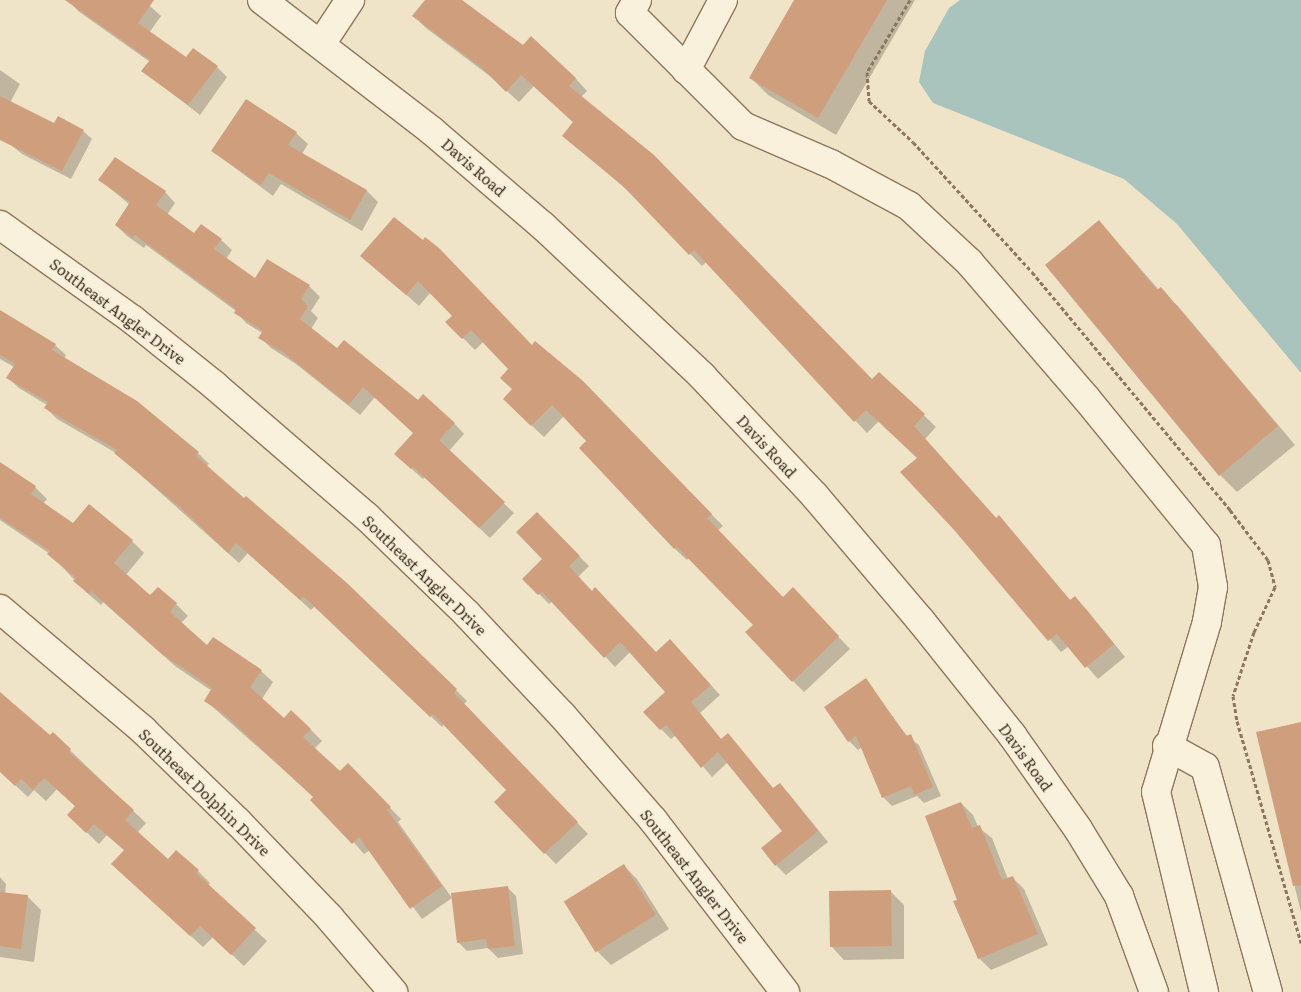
<!DOCTYPE html>
<html>
<head>
<meta charset="utf-8">
<style>
  body { margin:0 }
  #map { position:relative; width:1301px; height:992px; overflow:hidden; background:#f0e4c8; font-family:Literata,serif }
  div>[style] { position:absolute }
  .water>* { inset:0; background:#a9c4bc }
  .shadow>* { inset:0; background:#0003 }
  .building>* { inset:0; background:#cf9f7d; transform-origin:0 0 }
  .path>* { height:3px; margin-top:-1.5px; transform-origin:0; background:repeating-linear-gradient(90deg,#8d765c 0 4px,transparent 0 6.5px) }
  .roads { filter:drop-shadow(1px 0 #8d765c) drop-shadow(-1px 0 #8d765c) drop-shadow(0 1px #8d765c) drop-shadow(0 -1px #8d765c) }
  .minor>* { height:28px; margin:-14px; padding:0 14px; transform-origin:14px; border-radius:14px; background:#faf1dc }
  span { translate:-50% -50%; white-space:nowrap; text-align:center; line-height:1.15; -webkit-text-stroke:4px #f7eed8; paint-order:stroke }
  .street-label { font-size:15px; color:#3d2e20 }
</style>
</head>
<body>
<div id="map">
  <div class="water">
    <div style="clip-path:polygon(960px 0,1301px 0,1301px 373px,1177px 224px,1124px 179px,933px 103px,919px 82px,925px 51px,949px 8px)"></div>
  </div>
  <div class="shadow">
    <div style="clip-path:polygon(68px 0,143px 0,161px 16px,149px 33px,186px 59px,217px 67px,227px 77px,200px 115px,143px 71px,150px 62px,78px 11px)"></div>
    <div style="clip-path:polygon(426px 0,460px 0,523px 47px,531px 38px,576px 79px,587px 91px,581px 97px,872px 381px,880px 373px,936px 427px,925px 439px,1071px 601px,1075px 598px,1087px 610px,1125px 657px,1098px 679px,1069px 646px,1061px 652px,956px 530px,918px 458px,879px 421px,867px 433px,706px 262px,702px 266px,633px 195px,563px 136px,574px 123px,534px 86px,519px 102px,495px 80px,426px 28px,414px 16px)"></div>
    <div style="clip-path:polygon(796px 0,915px 0,836px 135px,768px 95px,751px 78px)"></div>
    <div style="clip-path:polygon(0 70px,20px 84px,10px 103px,55px 125px,83px 131px,92px 139px,71px 179px,22px 154px,0 136px)"></div>
    <div style="clip-path:polygon(296px 133px,308px 144px,302px 154px,366px 190px,378px 202px,362px 231px,281px 184px,273px 196px,212px 151px)"></div>
    <div style="clip-path:polygon(100px 180px,165px 192px,175px 203px,167px 215px,195px 235px,221px 240px,232px 250px,226px 259px,255px 280px,309px 286px,320px 297px,311px 311px,318px 318px,311px 329px,337px 350px,454px 423px,464px 434px,449px 451px,514px 513px,490px 538px,425px 477px,423px 479px,406px 464px,415px 433px,375px 397px,360px 415px,296px 364px,271px 348px,260px 337px,262px 333px,246px 323px,236px 311px,146px 245px,144px 248px,127px 236px,116px 225px,130px 205px)"></div>
    <div style="clip-path:polygon(394px 218px,532px 346px,582px 382px,723px 526px,717px 531px,783px 598px,805px 601px,850px 649px,804px 692px,793px 681px,755px 625px,689px 558px,687px 560px,675px 549px,581px 448px,588px 441px,564px 416px,544px 437px,516px 411px,510px 369px,484px 341px,475px 350px,447px 322px,454px 316px,431px 292px,419px 306px,362px 256px)"></div>
    <div style="clip-path:polygon(1099px 221px,1159px 290px,1178px 306px,1295px 445px,1237px 492px,1220px 475px)"></div>
    <div style="clip-path:polygon(0 312px,55px 345px,66px 355px,64px 359px,137px 403px,198px 453px,209px 464px,206px 467px,394px 628px,467px 701px,464px 704px,588px 834px,556px 864px,545px 853px,508px 790px,444px 724px,442px 727px,315px 606px,311px 610px,248px 553px,239px 563px,116px 453px,57px 419px,46px 408px,47px 405px,19px 388px,8px 378px,14px 367px,0 359px)"></div>
    <div style="clip-path:polygon(0 463px,35px 487px,47px 499px,43px 504px,74px 525px,90px 506px,132px 541px,144px 553px,126px 575px,150px 597px,176px 604px,188px 616px,181px 623px,208px 647px,214px 638px,261px 671px,273px 682px,262px 699px,284px 720px,310px 729px,322px 741px,314px 749px,340px 773px,348px 765px,401px 819px,398px 822px,452px 898px,422px 919px,370px 850px,364px 854px,314px 797px,205px 700px,212px 691px,175px 666px,103px 602px,101px 605px,86px 592px,50px 554px,0 520px)"></div>
    <div style="clip-path:polygon(537px 514px,589px 566px,578px 577px,592px 592px,656px 653px,680px 651px,720px 695px,700px 713px,722px 740px,774px 789px,780px 785px,790px 795px,828px 842px,786px 875px,776px 865px,783px 832px,728px 762px,712px 777px,676px 735px,671px 739px,661px 729px,667px 692px,630px 652px,615px 667px,553px 601px,549px 604px,524px 579px,544px 559px)"></div>
    <div style="clip-path:polygon(865px 680px,908px 737px,919px 745px,941px 796px,924px 803px,917px 796px,892px 806px,883px 797px,862px 747px,858px 750px,849px 741px)"></div>
    <div style="clip-path:polygon(0 693px,50px 736px,53px 734px,146px 823px,137px 833px,168px 861px,198px 871px,210px 883px,207px 886px,267px 941px,244px 966px,213px 937px,203px 947px,125px 876px,125px 851px,107px 835px,99px 844px,81px 827px,76px 807px,57px 789px,46px 801px,34px 790px,28px 797px,0 771px)"></div>
    <div style="clip-path:polygon(1301px 723px,1301px 912px,1257px 733px)"></div>
    <div style="clip-path:polygon(961px 803px,973px 815px,978px 827px,992px 838px,1008px 879px,1012px 877px,1024px 889px,1048px 945px,991px 970px,979px 958px,959px 900px)"></div>
    <div style="clip-path:polygon(624px 866px,637px 879px,669px 929px,611px 965px,598px 952px)"></div>
    <div style="clip-path:polygon(0 877px,6px 884px,5px 894px,27px 896px,41px 910px,34px 962px,0 957px)"></div>
    <div style="clip-path:polygon(507px 887px,516px 896px,523px 954px,498px 958px,488px 948px,467px 951px,458px 942px)"></div>
    <div style="clip-path:polygon(890px 891px,904px 905px,904px 959px,844px 960px,831px 946px)"></div>
  </div>
  <div class="building">
    <div style="clip-path:polygon(65px 0,154px 0,138px 23px,186px 57px,193px 48px,218px 66px,188px 105px,141px 71px,150px 60px)"></div>
    <div style="clip-path:polygon(425px 0,462px 0,523px 45px,531px 36px,576px 78px,569px 86px,654px 155px,872px 379px,879px 372px,925px 414px,914px 426px,996px 518px,999px 515px,1070px 600px,1075px 596px,1114px 644px,1085px 668px,1057px 634px,1048px 641px,955px 531px,900px 472px,917px 458px,866px 410px,854px 422px,694px 250px,689px 255px,621px 184px,562px 136px,573px 122px,521px 75px,506px 92px,482px 68px,412px 16px)"></div>
    <div style="clip-path:polygon(794px 0,887px 0,818px 118px,749px 78px)"></div>
    <div style="clip-path:polygon(0 96px,54px 123px,58px 116px,84px 130px,62px 171px,0 140px)"></div>
    <div style="clip-path:polygon(246px 99px,297px 132px,288px 145px,367px 190px,350px 220px,269px 173px,261px 185px,211px 151px)"></div>
    <div style="clip-path:polygon(115px 157px,166px 191px,156px 205px,194px 233px,201px 224px,222px 239px,214px 249px,255px 278px,267px 259px,310px 285px,301px 299px,308px 306px,300px 319px,337px 348px,344px 340px,418px 400px,423px 394px,455px 423px,439px 440px,505px 502px,479px 528px,413px 467px,411px 469px,394px 454px,413px 433px,363px 387px,349px 405px,284px 353px,258px 338px,263px 331px,234px 313px,236px 309px,135px 235px,133px 238px,115px 225px,130px 202px,98px 180px)"></div>
    <div style="clip-path:polygon(394px 217px,423px 240px,425px 237px,439px 248px,532px 345px,535px 341px,583px 381px,712px 514px,707px 518px,783px 597px,793px 587px,839px 636px,792px 682px,745px 632px,753px 625px,677px 547px,674px 549px,579px 448px,586px 441px,552px 405px,531px 426px,503px 399px,512px 389px,500px 378px,508px 369px,471px 330px,462px 339px,445px 322px,452px 316px,418px 281px,406px 295px,360px 256px)"></div>
    <div style="clip-path:polygon(1099px 220px,1157px 290px,1161px 287px,1278px 426px,1219px 476px,1045px 265px)"></div>
    <div style="clip-path:polygon(0 310px,56px 344px,52px 350px,137px 401px,199px 452px,196px 456px,244px 498px,246px 496px,347px 583px,457px 689px,454px 693px,578px 822px,544px 854px,494px 802px,506px 790px,433px 714px,430px 717px,303px 596px,300px 600px,236px 543px,228px 553px,182px 509px,114px 453px,117px 450px,44px 408px,48px 402px,6px 378px,15px 364px,0 355px)"></div>
    <div style="clip-path:polygon(0 462px,36px 486px,31px 494px,73px 523px,89px 504px,133px 540px,114px 563px,150px 595px,158px 587px,177px 603px,170px 612px,207px 645px,213px 637px,262px 670px,250px 687px,284px 718px,291px 710px,311px 729px,303px 737px,340px 771px,348px 763px,391px 807px,387px 810px,442px 886px,410px 909px,359px 837px,352px 844px,310px 800px,313px 797px,225px 715px,204px 701px,212px 688px,162px 654px,91px 591px,89px 594px,73px 581px,76px 578px,47px 554px,50px 551px,0 518px)"></div>
    <div style="clip-path:polygon(537px 512px,580px 556px,569px 566px,592px 591px,595px 587px,656px 652px,670px 639px,711px 685px,691px 702px,721px 739px,728px 733px,773px 788px,780px 783px,818px 831px,775px 866px,761px 848px,782px 831px,718px 752px,701px 768px,666px 725px,660px 730px,643px 712px,665px 692px,620px 642px,604px 658px,542px 592px,538px 595px,522px 579px,542px 559px,516px 532px)"></div>
    <div style="clip-path:polygon(866px 678px,906px 736px,911px 734px,933px 787px,914px 795px,911px 786px,882px 798px,856px 736px,848px 742px,824px 707px)"></div>
    <div style="clip-path:polygon(0 692px,50px 735px,53px 732px,71px 749px,69px 752px,134px 810px,125px 820px,168px 859px,176px 850px,199px 870px,196px 873px,256px 928px,231px 955px,200px 926px,190px 936px,111px 864px,124px 850px,94px 824px,86px 833px,67px 815px,75px 806px,44px 778px,33px 790px,21px 779px,15px 786px,0 772px)"></div>
    <div style="clip-path:polygon(1301px 722px,1301px 885px,1293px 886px,1256px 732px)"></div>
    <div style="clip-path:polygon(961px 802px,972px 828px,980px 825px,1002px 880px,1013px 876px,1038px 934px,978px 959px,953px 901px,957px 900px,925px 816px)"></div>
    <div style="left:624px;top:864px;width:60px;height:71px;rotate:58deg"></div>
    <div style="clip-path:polygon(508px 886px,515px 946px,488px 949px,486px 939px,457px 943px,451px 893px)"></div>
    <div style="left:891px;top:890px;width:56px;height:62px;rotate:89deg"></div>
    <div style="clip-path:polygon(0 892px,28px 895px,21px 949px,0 946px)"></div>
  </div>
  <div class="path">
    <div style="left:910px;top:0;width:84px;rotate:120.8deg"></div>
    <div style="left:867px;top:72px;width:29px;rotate:86deg"></div>
    <div style="left:869px;top:101px;width:60px;rotate:43deg"></div>
    <div style="left:913px;top:142px;width:176px;rotate:47.5deg"></div>
    <div style="left:1032px;top:272px;width:310px;rotate:50.2deg"></div>
    <div style="left:1230px;top:510px;width:63px;rotate:52.8deg"></div>
    <div style="left:1268px;top:560px;width:28px;rotate:75deg"></div>
    <div style="left:1275px;top:587px;width:50px;rotate:115deg"></div>
    <div style="left:1254px;top:632px;width:67px;rotate:108.2deg"></div>
    <div style="left:1233px;top:696px;width:25px;rotate:81deg"></div>
    <div style="left:1237px;top:721px;width:231px;rotate:73.9deg"></div>
  </div>
  <div class="roads">
    <div class="minor">
      <div style="left:262px;top:0;width:215px;rotate:37.6deg"></div>
      <div style="left:432px;top:131px;width:146px;rotate:40.6deg"></div>
      <div style="left:543px;top:226px;width:219px;rotate:43.3deg"></div>
      <div style="left:702px;top:376px;width:165px;rotate:46.7deg"></div>
      <div style="left:815px;top:496px;width:164px;rotate:49.7deg"></div>
      <div style="left:921px;top:621px;width:146px;rotate:51.4deg"></div>
      <div style="left:1012px;top:735px;width:115px;rotate:54.9deg"></div>
      <div style="left:1078px;top:829px;width:79px;rotate:58.5deg"></div>
      <div style="left:1119px;top:896px;width:102px;rotate:70deg"></div>
      <div style="left:637px;top:0;width:15px;rotate:118deg"></div>
      <div style="left:630px;top:13px;width:160px;rotate:45deg"></div>
      <div style="left:743px;top:126px;width:96px;rotate:23.4deg"></div>
      <div style="left:831px;top:164px;width:89px;rotate:28.3deg"></div>
      <div style="left:909px;top:206px;width:82px;rotate:43deg"></div>
      <div style="left:969px;top:262px;width:179px;rotate:49.3deg"></div>
      <div style="left:1086px;top:398px;width:190px;rotate:50.8deg"></div>
      <div style="left:1206px;top:545px;width:43px;rotate:80.5deg"></div>
      <div style="left:1213px;top:587px;width:36px;rotate:100deg"></div>
      <div style="left:1207px;top:622px;width:177px;rotate:106.7deg"></div>
      <div style="left:1156px;top:792px;width:206px;rotate:76.5deg"></div>
      <div style="left:321px;top:44px;width:53px;rotate:-56.6deg"></div>
      <div style="left:686px;top:70px;width:79px;rotate:-62.1deg"></div>
      <div style="left:0;top:225px;width:163px;rotate:35.5deg"></div>
      <div style="left:133px;top:320px;width:104px;rotate:38.7deg"></div>
      <div style="left:214px;top:385px;width:202px;rotate:40.8deg"></div>
      <div style="left:367px;top:517px;width:139px;rotate:44.1deg"></div>
      <div style="left:467px;top:614px;width:139px;rotate:46.8deg"></div>
      <div style="left:562px;top:715px;width:139px;rotate:49.1deg"></div>
      <div style="left:653px;top:820px;width:217px;rotate:52.5deg"></div>
      <div style="left:0;top:609px;width:187px;rotate:40.2deg"></div>
      <div style="left:143px;top:730px;width:132px;rotate:44.1deg"></div>
      <div style="left:238px;top:822px;width:132px;rotate:46.2deg"></div>
      <div style="left:329px;top:917px;width:99px;rotate:49.5deg"></div>
      <div style="left:1167px;top:746px;width:43px;rotate:28.9deg"></div>
      <div style="left:1205px;top:767px;width:234px;rotate:74.4deg"></div>
    </div>
  </div>
  <div class="street-label">
    <span style="left:474px;top:167px;rotate:41deg">Davis Road</span>
    <span style="left:118px;top:311px;rotate:37deg">Southeast Angler Drive</span>
    <span style="left:767px;top:446px;rotate:47deg">Davis Road</span>
    <span style="left:425px;top:575px;rotate:44deg">Southeast Angler Drive</span>
    <span style="left:1026px;top:757px;rotate:54deg">Davis Road</span>
    <span style="left:205px;top:792px;rotate:44deg">Southeast Dolphin Drive</span>
    <span style="left:695px;top:876px;rotate:52deg">Southeast Angler Drive</span>
  </div>
</div>
</body>
</html>
